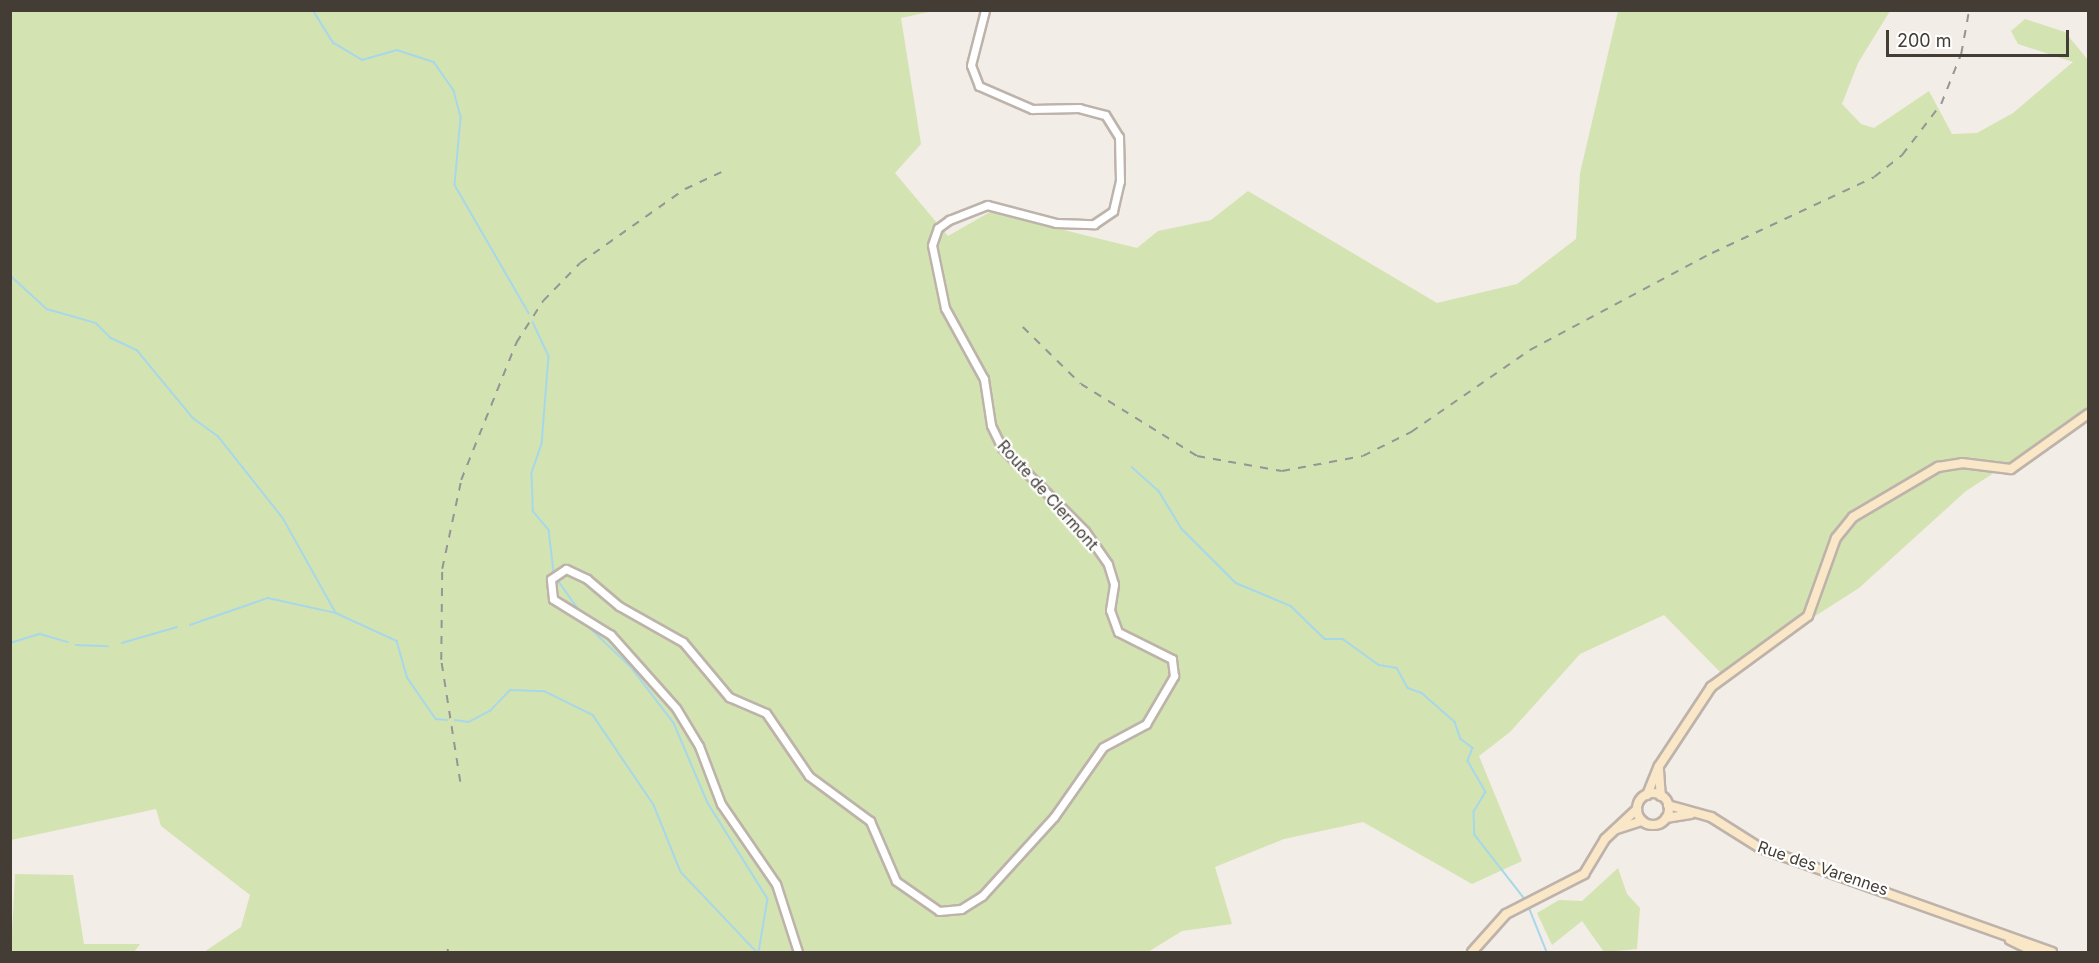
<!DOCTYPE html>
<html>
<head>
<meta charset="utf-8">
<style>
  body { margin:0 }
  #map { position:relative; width:2099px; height:963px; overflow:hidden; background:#f2ede7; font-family:Inter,sans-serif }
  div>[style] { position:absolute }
  .green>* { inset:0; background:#d4e3b2 }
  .stream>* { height:1.5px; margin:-0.75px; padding:0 0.75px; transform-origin:0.75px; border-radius:0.75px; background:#a7d8ea }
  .roads { filter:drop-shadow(2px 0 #bdb3aa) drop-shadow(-2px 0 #bdb3aa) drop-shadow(0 2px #bdb3aa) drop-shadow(0 -2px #bdb3aa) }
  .tertiary>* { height:7px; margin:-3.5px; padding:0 3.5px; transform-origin:3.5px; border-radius:3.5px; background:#fff }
  .secondary>* { height:8px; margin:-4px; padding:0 4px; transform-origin:4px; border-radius:4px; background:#fae7c8 }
  .secondary>.ring { margin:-4px; padding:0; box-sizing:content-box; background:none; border:8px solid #fae7c8; border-radius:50% }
  .rail>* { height:1.5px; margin-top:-0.75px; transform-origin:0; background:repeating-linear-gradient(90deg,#959595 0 8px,transparent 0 16px) }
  span { translate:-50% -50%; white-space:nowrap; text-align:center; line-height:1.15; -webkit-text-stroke:4.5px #fff; paint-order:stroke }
  .street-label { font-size:16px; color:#443d36 }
  .frame { position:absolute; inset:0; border:12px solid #443d36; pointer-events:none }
  .scale { position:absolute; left:1886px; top:30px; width:183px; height:27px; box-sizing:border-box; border:3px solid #443d36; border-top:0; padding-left:8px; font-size:18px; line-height:21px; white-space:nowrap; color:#443d36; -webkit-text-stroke:4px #fff; paint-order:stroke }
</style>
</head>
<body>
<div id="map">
  <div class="green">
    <div style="clip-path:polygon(10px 11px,933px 11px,901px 18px,921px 144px,895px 173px,948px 236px,990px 212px,1137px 248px,1158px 231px,1211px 220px,1248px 191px,1437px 303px,1517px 284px,1576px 239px,1580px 173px,1618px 11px,1890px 11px,1858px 63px,1842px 104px,1861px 124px,1874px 128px,1929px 91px,1952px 134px,1977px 133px,2013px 113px,2073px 62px,2018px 44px,2011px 31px,2025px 19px,2065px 32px,2088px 60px,2088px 412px,1966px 491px,1859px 588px,1723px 675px,1664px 615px,1580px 654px,1510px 732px,1479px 756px,1522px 861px,1472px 884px,1363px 822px,1284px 839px,1215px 867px,1232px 924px,1182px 931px,1148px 952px,204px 952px,241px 927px,250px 895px,161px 826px,156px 809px,11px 840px)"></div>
    <div style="clip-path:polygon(1618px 868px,1627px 894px,1640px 908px,1637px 949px,1604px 952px,1582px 921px,1552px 945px,1537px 913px,1559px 900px,1582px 901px)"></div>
    <div style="clip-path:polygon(15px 874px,73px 875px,84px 944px,140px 944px,134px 952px,11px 952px)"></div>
  </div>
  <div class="stream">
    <div style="left:313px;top:10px;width:39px;rotate:58deg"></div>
    <div style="left:334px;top:43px;width:33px;rotate:31deg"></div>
    <div style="left:362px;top:60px;width:36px;rotate:-16deg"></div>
    <div style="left:397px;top:50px;width:39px;rotate:18deg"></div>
    <div style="left:434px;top:62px;width:35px;rotate:55deg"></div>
    <div style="left:454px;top:91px;width:28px;rotate:75deg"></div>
    <div style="left:461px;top:118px;width:67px;rotate:95.1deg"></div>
    <div style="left:455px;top:185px;width:148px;rotate:60deg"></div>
    <div style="left:10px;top:275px;width:50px;rotate:42.6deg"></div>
    <div style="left:47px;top:309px;width:51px;rotate:15.9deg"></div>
    <div style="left:96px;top:323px;width:21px;rotate:45deg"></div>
    <div style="left:111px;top:338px;width:29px;rotate:25deg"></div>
    <div style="left:137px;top:350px;width:88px;rotate:50.5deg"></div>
    <div style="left:193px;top:418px;width:31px;rotate:36deg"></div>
    <div style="left:218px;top:436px;width:105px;rotate:51.6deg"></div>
    <div style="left:283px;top:518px;width:109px;rotate:60.8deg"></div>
    <div style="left:533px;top:322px;width:38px;rotate:65deg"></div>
    <div style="left:549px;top:356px;width:88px;rotate:94.5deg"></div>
    <div style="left:542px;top:444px;width:31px;rotate:109deg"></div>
    <div style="left:532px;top:473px;width:38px;rotate:88deg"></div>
    <div style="left:533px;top:511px;width:25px;rotate:50deg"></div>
    <div style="left:549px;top:530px;width:42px;rotate:83.2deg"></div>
    <div style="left:1132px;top:467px;width:36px;rotate:42deg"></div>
    <div style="left:1159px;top:491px;width:44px;rotate:58.8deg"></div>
    <div style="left:1182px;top:529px;width:76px;rotate:45deg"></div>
    <div style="left:1236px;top:583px;width:60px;rotate:22.7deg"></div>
    <div style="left:1291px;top:606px;width:47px;rotate:44.1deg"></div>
    <div style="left:1325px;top:639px;width:18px"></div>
    <div style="left:1343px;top:639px;width:44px;rotate:35.8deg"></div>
    <div style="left:1379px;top:665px;width:18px;rotate:9deg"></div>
    <div style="left:1397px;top:668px;width:23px;rotate:61deg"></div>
    <div style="left:1408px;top:688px;width:15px;rotate:20deg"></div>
    <div style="left:1422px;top:693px;width:44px;rotate:41.3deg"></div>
    <div style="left:1455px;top:722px;width:18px;rotate:71deg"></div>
    <div style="left:1461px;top:739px;width:15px;rotate:37deg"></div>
    <div style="left:1473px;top:748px;width:14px;rotate:111deg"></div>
    <div style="left:1468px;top:761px;width:36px;rotate:60deg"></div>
    <div style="left:1486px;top:792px;width:23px;rotate:121deg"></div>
    <div style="left:1474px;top:812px;width:23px;rotate:88deg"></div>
    <div style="left:1475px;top:835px;width:80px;rotate:52.1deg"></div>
    <div style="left:557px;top:579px;width:43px;rotate:54.5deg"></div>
    <div style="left:586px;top:624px;width:62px;rotate:43.7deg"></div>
    <div style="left:631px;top:667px;width:71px;rotate:52.5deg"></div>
    <div style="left:674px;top:723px;width:87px;rotate:67deg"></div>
    <div style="left:708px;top:803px;width:113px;rotate:58deg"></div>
    <div style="left:768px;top:899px;width:54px;rotate:99.6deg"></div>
    <div style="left:190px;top:625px;width:83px;rotate:-19.1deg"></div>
    <div style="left:268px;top:598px;width:70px;rotate:12.4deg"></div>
    <div style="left:336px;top:613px;width:67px;rotate:24.7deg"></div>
    <div style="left:397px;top:641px;width:37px;rotate:74deg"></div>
    <div style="left:407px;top:677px;width:51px;rotate:55.4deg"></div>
    <div style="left:436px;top:719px;width:11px;rotate:5deg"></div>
    <div style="left:10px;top:643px;width:31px;rotate:-17deg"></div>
    <div style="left:40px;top:634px;width:29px;rotate:16deg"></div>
    <div style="left:122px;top:643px;width:57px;rotate:-16.2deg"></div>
    <div style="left:76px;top:645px;width:32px;rotate:2deg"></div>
    <div style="left:455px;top:720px;width:14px;rotate:8deg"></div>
    <div style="left:469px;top:722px;width:24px;rotate:-28deg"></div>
    <div style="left:490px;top:711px;width:29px;rotate:-46deg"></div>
    <div style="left:510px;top:690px;width:34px;rotate:2deg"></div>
    <div style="left:544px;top:691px;width:55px;rotate:26.1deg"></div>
    <div style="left:593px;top:715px;width:109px;rotate:55.9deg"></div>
    <div style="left:654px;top:805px;width:72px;rotate:68.1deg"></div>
    <div style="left:681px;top:872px;width:110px;rotate:46.5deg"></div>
    <div style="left:1529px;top:907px;width:48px;rotate:68.2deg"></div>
  </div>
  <div class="roads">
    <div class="tertiary">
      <div style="left:798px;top:952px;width:71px;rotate:-107.9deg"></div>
      <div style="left:776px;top:884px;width:97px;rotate:-124.5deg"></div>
      <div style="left:721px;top:804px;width:62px;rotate:-110.8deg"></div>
      <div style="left:699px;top:746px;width:44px;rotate:-121.2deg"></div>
      <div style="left:676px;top:708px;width:98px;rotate:-131.7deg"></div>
      <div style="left:611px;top:635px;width:68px;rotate:-148.2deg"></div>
      <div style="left:553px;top:599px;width:20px;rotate:-96deg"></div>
      <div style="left:551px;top:579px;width:18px;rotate:-34deg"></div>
      <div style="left:566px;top:569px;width:23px;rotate:25deg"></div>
      <div style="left:587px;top:579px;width:42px;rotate:40.2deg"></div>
      <div style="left:619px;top:606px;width:73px;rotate:29.4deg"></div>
      <div style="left:683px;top:642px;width:72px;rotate:50.1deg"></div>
      <div style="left:729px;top:697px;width:40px;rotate:23.4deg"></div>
      <div style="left:766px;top:713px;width:76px;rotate:55.7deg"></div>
      <div style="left:809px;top:776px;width:76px;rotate:36.4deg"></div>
      <div style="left:870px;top:821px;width:65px;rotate:66.6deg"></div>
      <div style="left:896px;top:881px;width:52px;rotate:34.9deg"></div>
      <div style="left:939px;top:911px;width:22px;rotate:-5deg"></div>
      <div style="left:961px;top:909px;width:25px;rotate:-32deg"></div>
      <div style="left:982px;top:896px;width:107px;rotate:-47.7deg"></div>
      <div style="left:1054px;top:817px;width:85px;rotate:-55deg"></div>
      <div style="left:1103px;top:747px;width:49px;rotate:-28.1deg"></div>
      <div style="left:1146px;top:724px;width:56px;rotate:-59.7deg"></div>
      <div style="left:1174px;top:676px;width:17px;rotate:-97deg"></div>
      <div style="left:1172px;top:659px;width:60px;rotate:-153.4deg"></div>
      <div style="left:1118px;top:632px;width:23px;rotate:-110deg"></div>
      <div style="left:1110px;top:610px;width:26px;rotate:-81deg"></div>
      <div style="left:1114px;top:584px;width:21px;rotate:-107deg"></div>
      <div style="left:1108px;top:564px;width:40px;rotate:-124.9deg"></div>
      <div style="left:1085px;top:531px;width:117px;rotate:-135deg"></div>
      <div style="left:1002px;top:448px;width:25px;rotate:-116deg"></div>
      <div style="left:991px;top:425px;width:47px;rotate:-98.7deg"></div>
      <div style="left:984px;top:379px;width:81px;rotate:-118.8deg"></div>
      <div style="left:945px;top:308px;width:64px;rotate:-101.7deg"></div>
      <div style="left:932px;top:245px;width:18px;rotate:-71deg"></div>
      <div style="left:938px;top:228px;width:14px;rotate:-36deg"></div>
      <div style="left:949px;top:220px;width:41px;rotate:-21.5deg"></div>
      <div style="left:987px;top:205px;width:71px;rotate:14.6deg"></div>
      <div style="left:1056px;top:223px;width:38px;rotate:2deg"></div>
      <div style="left:1094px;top:224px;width:23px;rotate:-34deg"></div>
      <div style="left:1113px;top:211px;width:31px;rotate:-77deg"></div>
      <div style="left:1120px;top:181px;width:44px;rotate:-91.3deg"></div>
      <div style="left:1119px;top:137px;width:26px;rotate:-122deg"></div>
      <div style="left:1105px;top:115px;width:27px;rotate:-165deg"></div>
      <div style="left:1079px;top:108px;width:47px;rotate:178.8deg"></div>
      <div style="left:1032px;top:109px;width:58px;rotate:-156.5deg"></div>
      <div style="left:979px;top:86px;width:22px;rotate:-111deg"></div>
      <div style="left:971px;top:65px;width:57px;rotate:-75.7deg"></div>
    </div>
    <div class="secondary">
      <div style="left:1659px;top:770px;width:26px;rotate:86deg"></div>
      <div class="ring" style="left:1637px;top:793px;width:24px;height:24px"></div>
      <div style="left:1647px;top:795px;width:31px;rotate:-68deg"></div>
      <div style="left:1659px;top:766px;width:95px;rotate:-56.6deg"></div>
      <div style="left:1711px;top:687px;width:120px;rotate:-36.2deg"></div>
      <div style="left:1808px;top:616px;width:83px;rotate:-70.3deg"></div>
      <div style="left:1836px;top:538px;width:27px;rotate:-51deg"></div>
      <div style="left:1853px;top:517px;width:99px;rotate:-30.5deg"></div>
      <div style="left:1938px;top:467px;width:24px;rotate:-9deg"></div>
      <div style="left:1962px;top:463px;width:49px;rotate:7deg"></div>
      <div style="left:2011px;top:469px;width:95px;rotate:-35.5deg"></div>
      <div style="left:1668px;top:805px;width:45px;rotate:15.6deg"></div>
      <div style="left:1711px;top:817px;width:58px;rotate:32.3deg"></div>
      <div style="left:1760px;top:848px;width:310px;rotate:19.6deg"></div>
      <div style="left:1666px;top:818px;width:25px;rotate:-9deg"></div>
      <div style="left:1617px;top:829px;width:26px;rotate:-18deg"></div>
      <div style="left:2010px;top:940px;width:28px;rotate:26deg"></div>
      <div style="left:1472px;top:952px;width:51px;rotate:-48.2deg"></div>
      <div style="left:1506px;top:914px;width:88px;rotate:-27.1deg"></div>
      <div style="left:1584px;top:874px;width:41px;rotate:-59deg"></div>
      <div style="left:1605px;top:839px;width:44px;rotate:-43.2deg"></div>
    </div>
  </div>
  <div class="rail">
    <div style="left:1023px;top:327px;width:81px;rotate:44.5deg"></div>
    <div style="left:1081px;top:384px;width:137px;rotate:31.8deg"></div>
    <div style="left:1197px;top:456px;width:86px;rotate:10deg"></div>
    <div style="left:1282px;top:471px;width:82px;rotate:-10.5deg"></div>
    <div style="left:1363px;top:456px;width:54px;rotate:-26.6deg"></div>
    <div style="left:1411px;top:432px;width:145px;rotate:-34.6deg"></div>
    <div style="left:1530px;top:350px;width:206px;rotate:-28.1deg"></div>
    <div style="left:1712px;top:253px;width:179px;rotate:-25.1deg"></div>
    <div style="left:1874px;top:177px;width:36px;rotate:-38deg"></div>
    <div style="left:1902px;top:155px;width:64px;rotate:-52.6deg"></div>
    <div style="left:1941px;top:104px;width:54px;rotate:-68.2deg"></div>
    <div style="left:1961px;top:54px;width:45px;rotate:-79.7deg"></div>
    <div style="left:460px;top:782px;width:123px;rotate:-98.9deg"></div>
    <div style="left:441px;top:660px;width:91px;rotate:-89.4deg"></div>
    <div style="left:442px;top:569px;width:91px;rotate:-77.9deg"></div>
    <div style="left:461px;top:480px;width:148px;rotate:-68.1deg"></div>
    <div style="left:516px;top:343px;width:50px;rotate:-57.3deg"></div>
    <div style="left:543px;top:301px;width:53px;rotate:-45.8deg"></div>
    <div style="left:580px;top:263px;width:128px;rotate:-35.2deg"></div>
    <div style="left:685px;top:189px;width:40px;rotate:-25deg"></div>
    <div style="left:448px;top:949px;width:3px;rotate:90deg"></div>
  </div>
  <div class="street-label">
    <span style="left:1048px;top:495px;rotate:48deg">Route de Clermont</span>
    <span style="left:1823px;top:868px;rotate:19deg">Rue des Varennes</span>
  </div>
  <div class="frame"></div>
  <div class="scale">200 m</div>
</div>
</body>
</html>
